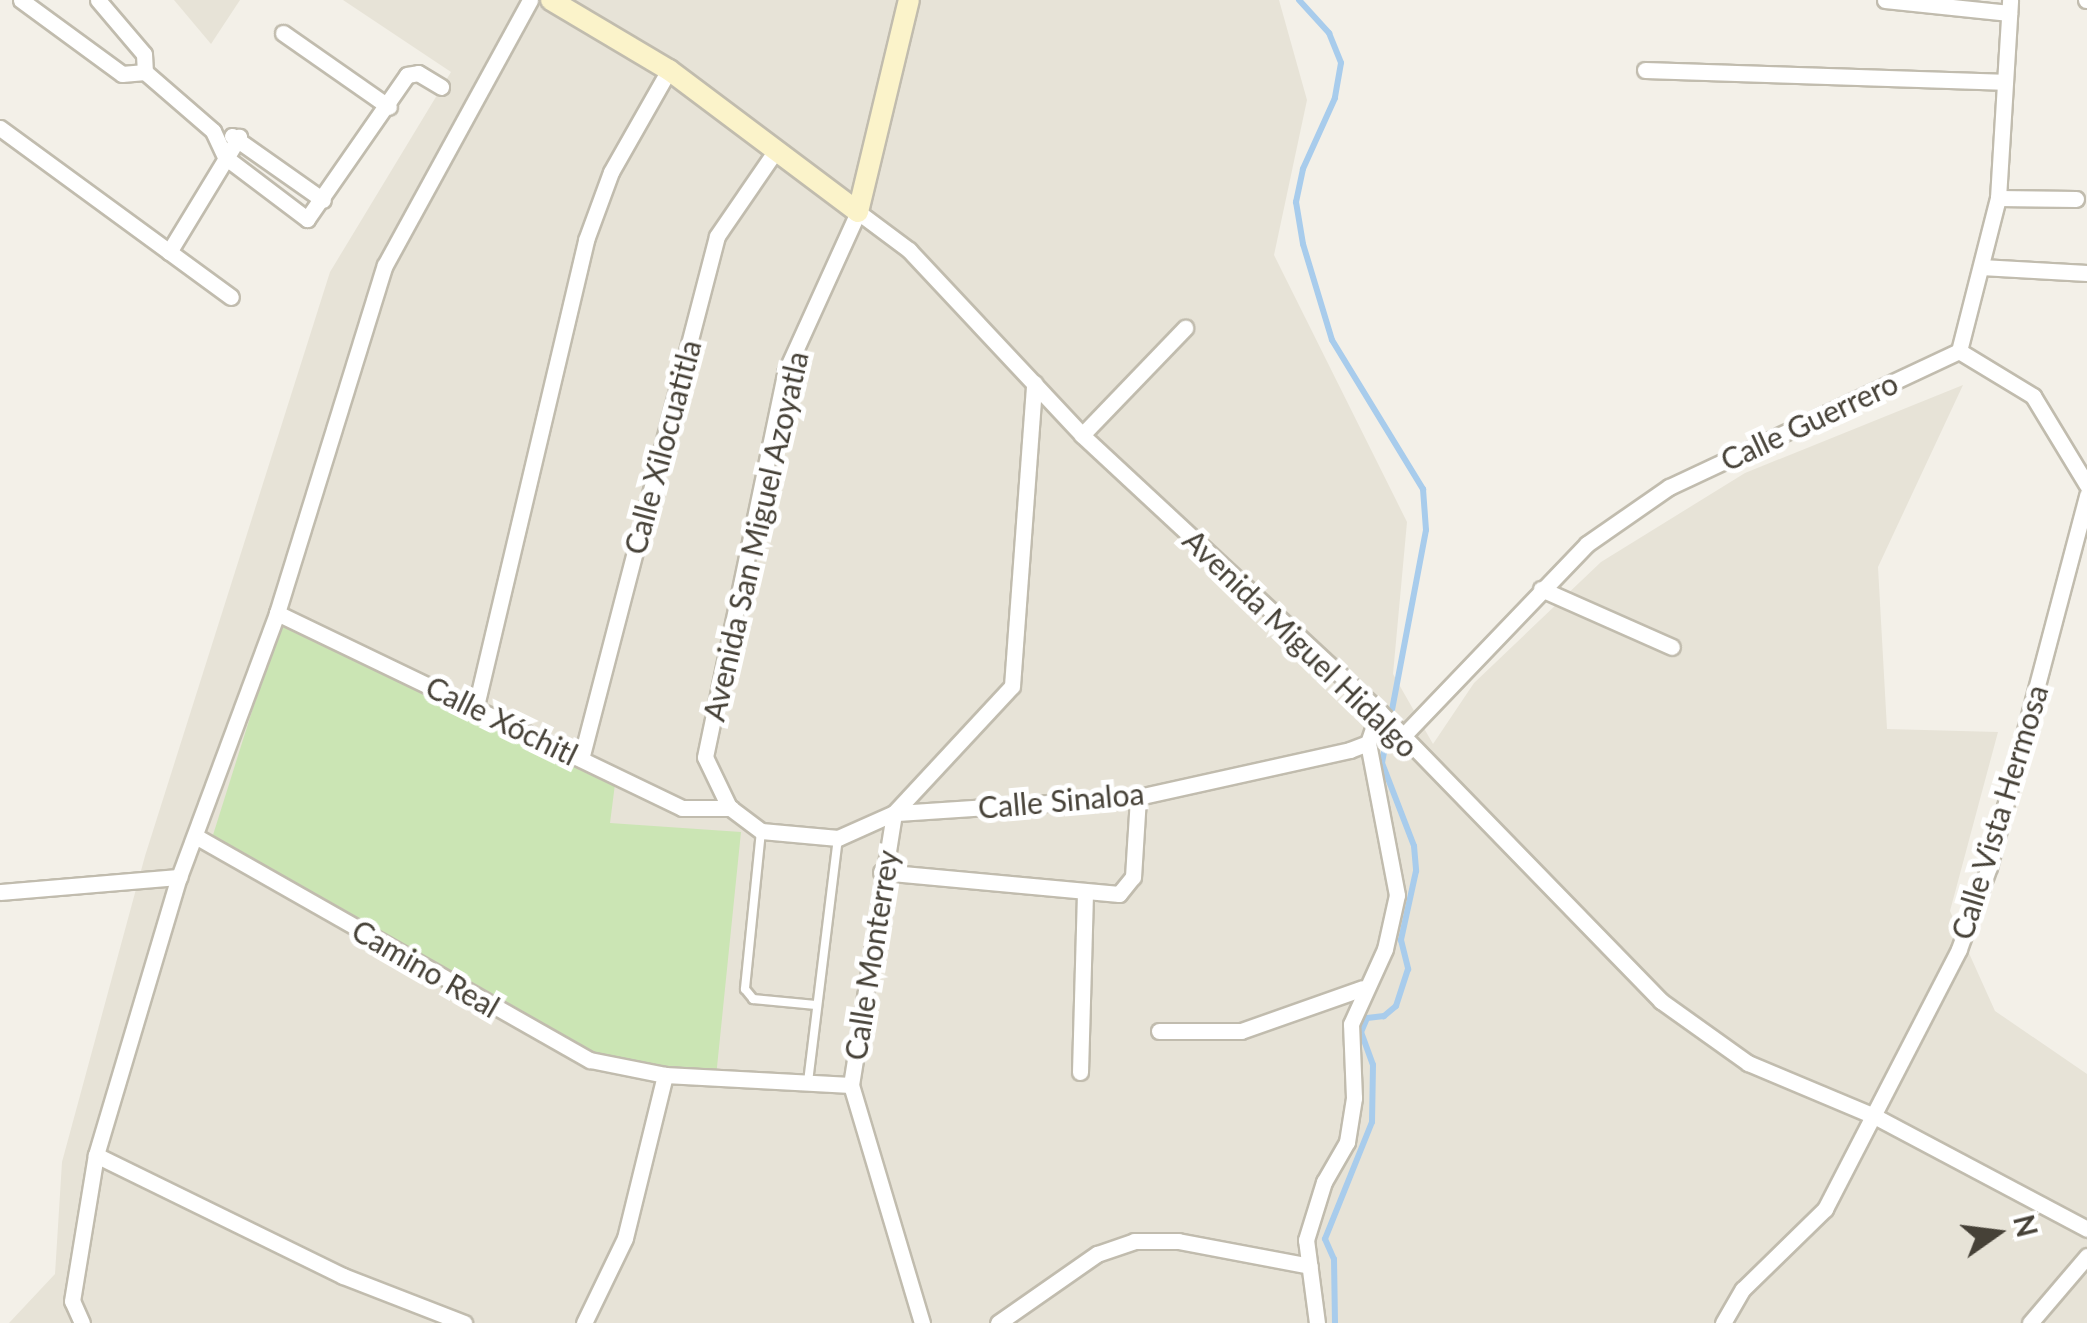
<!DOCTYPE html>
<html>
<head>
<meta charset="utf-8">
<style>
  body { margin:0 }
  #map { position:relative; width:2087px; height:1323px; overflow:hidden; background:#f3f0e8; font-family:Lato,sans-serif }
  div>[style] { position:absolute }
  .residential>* { inset:0; background:#e7e3d7 }
  .green>* { inset:0; background:#cbe5b4 }
  .stream>* { height:6px; margin:-3px; padding:0 3px; transform-origin:3px; border-radius:3px; background:#a8ccec }
  .roads { filter:drop-shadow(2px 0 #c1bcae) drop-shadow(-2px 0 #c1bcae) drop-shadow(0 2px #c1bcae) drop-shadow(0 -2px #c1bcae) }
  .lane>* { height:8px; margin:-4px; padding:0 4px; transform-origin:4px; border-radius:4px; background:#fff }
  .street>* { height:15px; margin:-7.5px; padding:0 7.5px; transform-origin:7.5px; border-radius:7.5px; background:#fff }
  .secondary>* { height:20px; margin:-10px; padding:0 10px; transform-origin:10px; border-radius:10px; background:#fbf3ca }
  span { translate:-50% -50%; white-space:nowrap; text-align:center; line-height:1.15; -webkit-text-stroke:10px #fff; paint-order:stroke }
  .street-label { font-size:30px; color:#464137 }
  .north { position:absolute; left:1947px; top:1183px; width:100px; height:100px; -webkit-text-stroke:8px #fff; paint-order:stroke; rotate:76deg; font-size:28px; font-weight:700; line-height:40px; text-align:center; color:#464137 }
  .north::after { content:''; display:block; margin:auto; width:35px; height:45px; background:#464137; clip-path:polygon(50% 0,100% 100%,50% 72%,0 100%) }
</style>
</head>
<body>
<div id="map">
  <div class="residential">
    <div style="clip-path:polygon(174px 0,240px 0,211px 44px)"></div>
    <div style="clip-path:polygon(343px 0,1279px 0,1307px 100px,1274px 255px,1407px 522px,1393px 674px,1433px 744px,1474px 683px,1601px 562px,1745px 473px,1963px 385px,1878px 567px,1887px 729px,1998px 732px,1950px 911px,1995px 1011px,2087px 1074px,2087px 1323px,9px 1323px,55px 1274px,62px 1162px,145px 856px,330px 272px,451px 72px)"></div>
  </div>
  <div class="green">
    <div style="clip-path:polygon(281px 619px,615px 784px,610px 823px,741px 832px,716px 1077px,584px 1054px,213px 835px)"></div>
  </div>
  <div class="stream">
    <div style="left:1299px;top:0;width:45px;rotate:47.7deg"></div>
    <div style="left:1329px;top:33px;width:32px;rotate:68deg"></div>
    <div style="left:1341px;top:63px;width:36px;rotate:100deg"></div>
    <div style="left:1335px;top:98px;width:78px;rotate:114.3deg"></div>
    <div style="left:1303px;top:169px;width:34px;rotate:102deg"></div>
    <div style="left:1296px;top:202px;width:43px;rotate:80.5deg"></div>
    <div style="left:1303px;top:244px;width:100px;rotate:73.2deg"></div>
    <div style="left:1332px;top:340px;width:175px;rotate:58.6deg"></div>
    <div style="left:1423px;top:489px;width:41px;rotate:85.8deg"></div>
    <div style="left:1426px;top:530px;width:237px;rotate:100.7deg"></div>
    <div style="left:1382px;top:763px;width:89px;rotate:68.9deg"></div>
    <div style="left:1414px;top:846px;width:25px;rotate:85deg"></div>
    <div style="left:1416px;top:871px;width:71px;rotate:102.3deg"></div>
    <div style="left:1401px;top:940px;width:30px;rotate:76deg"></div>
    <div style="left:1408px;top:969px;width:39px;rotate:108deg"></div>
    <div style="left:1396px;top:1006px;width:16px;rotate:140deg"></div>
    <div style="left:1384px;top:1016px;width:17px;rotate:173deg"></div>
    <div style="left:1367px;top:1018px;width:15px;rotate:113deg"></div>
    <div style="left:1361px;top:1032px;width:35px;rotate:70deg"></div>
    <div style="left:1373px;top:1065px;width:57px;rotate:91deg"></div>
    <div style="left:1372px;top:1122px;width:126px;rotate:111.9deg"></div>
    <div style="left:1325px;top:1239px;width:22px;rotate:66deg"></div>
    <div style="left:1334px;top:1259px;width:64px;rotate:89.1deg"></div>
  </div>
  <div class="roads">
    <div class="lane">
      <div style="left:761px;top:831px;width:159px;rotate:95.8deg"></div>
      <div style="left:745px;top:989px;width:13px;rotate:51deg"></div>
      <div style="left:753px;top:999px;width:63px;rotate:5.4deg"></div>
      <div style="left:808px;top:1082px;width:246px;rotate:-83deg"></div>
    </div>
    <div class="street">
      <div style="left:21px;top:0;width:125px;rotate:36.2deg"></div>
      <div style="left:122px;top:74px;width:23px;rotate:-5deg"></div>
      <div style="left:98px;top:0;width:71px;rotate:49.6deg"></div>
      <div style="left:144px;top:54px;width:18px;rotate:87deg"></div>
      <div style="left:1885px;top:0;width:125px;rotate:6deg"></div>
      <div style="left:2086px;top:0;width:1px"></div>
      <div style="left:283px;top:33px;width:129px;rotate:34.9deg"></div>
      <div style="left:1645px;top:70px;width:357px;rotate:1.9deg"></div>
      <div style="left:145px;top:72px;width:90px;rotate:40.9deg"></div>
      <div style="left:213px;top:131px;width:29px;rotate:65deg"></div>
      <div style="left:225px;top:157px;width:103px;rotate:37.1deg"></div>
      <div style="left:307px;top:219px;width:175px;rotate:-55.2deg"></div>
      <div style="left:407px;top:75px;width:11px;rotate:-10deg"></div>
      <div style="left:418px;top:73px;width:27px;rotate:31deg"></div>
      <div style="left:0;top:128px;width:286px;rotate:36.2deg"></div>
      <div style="left:232px;top:136px;width:111px;rotate:35.1deg"></div>
      <div style="left:1998px;top:198px;width:78px;rotate:0.7deg"></div>
      <div style="left:169px;top:252px;width:135px;rotate:-58.7deg"></div>
      <div style="left:1981px;top:267px;width:106px;rotate:3.2deg"></div>
      <div style="left:1959px;top:351px;width:87px;rotate:31.3deg"></div>
      <div style="left:2033px;top:396px;width:104px;rotate:58.8deg"></div>
      <div style="left:1082px;top:435px;width:149px;rotate:-46.1deg"></div>
      <div style="left:1541px;top:589px;width:143px;rotate:23.9deg"></div>
      <div style="left:277px;top:613px;width:449px;rotate:25.7deg"></div>
      <div style="left:682px;top:808px;width:49px"></div>
      <div style="left:476px;top:706px;width:479px;rotate:-76.7deg"></div>
      <div style="left:586px;top:240px;width:72px;rotate:-69.8deg"></div>
      <div style="left:611px;top:172px;width:117px;rotate:-60.4deg"></div>
      <div style="left:1379px;top:711px;width:34px;rotate:109deg"></div>
      <div style="left:1368px;top:743px;width:19px;rotate:159deg"></div>
      <div style="left:1350px;top:750px;width:217px;rotate:167.5deg"></div>
      <div style="left:1138px;top:797px;width:245px;rotate:176.2deg"></div>
      <div style="left:894px;top:813px;width:61px;rotate:155.9deg"></div>
      <div style="left:838px;top:838px;width:77px;rotate:-174.8deg"></div>
      <div style="left:761px;top:831px;width:40px;rotate:-143deg"></div>
      <div style="left:729px;top:807px;width:55px;rotate:-115.6deg"></div>
      <div style="left:705px;top:757px;width:392px;rotate:-78.2deg"></div>
      <div style="left:785px;top:373px;width:177px;rotate:-65.6deg"></div>
      <div style="left:858px;top:212px;width:64px;rotate:36.7deg"></div>
      <div style="left:909px;top:250px;width:253px;rotate:46.9deg"></div>
      <div style="left:1082px;top:435px;width:405px;rotate:42.9deg"></div>
      <div style="left:1379px;top:711px;width:405px;rotate:45.8deg"></div>
      <div style="left:1661px;top:1001px;width:107px;rotate:35.5deg"></div>
      <div style="left:1748px;top:1063px;width:137px;rotate:22.8deg"></div>
      <div style="left:1874px;top:1116px;width:241px;rotate:27.9deg"></div>
      <div style="left:1402px;top:737px;width:267px;rotate:-46.2deg"></div>
      <div style="left:1587px;top:544px;width:100px;rotate:-34.8deg"></div>
      <div style="left:1669px;top:487px;width:320px;rotate:-25.1deg"></div>
      <div style="left:1959px;top:351px;width:158px;rotate:-75.7deg"></div>
      <div style="left:1998px;top:198px;width:198px;rotate:-86.5deg"></div>
      <div style="left:581px;top:759px;width:540px;rotate:-75.42deg"></div>
      <div style="left:717px;top:236px;width:104px;rotate:-55.5deg"></div>
      <div style="left:197px;top:837px;width:452px;rotate:29.6deg"></div>
      <div style="left:590px;top:1060px;width:76px;rotate:11.3deg"></div>
      <div style="left:665px;top:1075px;width:186px;rotate:3.1deg"></div>
      <div style="left:881px;top:872px;width:239px;rotate:5.3deg"></div>
      <div style="left:1119px;top:894px;width:22px;rotate:-51deg"></div>
      <div style="left:1133px;top:877px;width:80px;rotate:-86.4deg"></div>
      <div style="left:0;top:892px;width:180px;rotate:-4.8deg"></div>
      <div style="left:1159px;top:1031px;width:82px"></div>
      <div style="left:1241px;top:1031px;width:129px;rotate:-19.4deg"></div>
      <div style="left:1080px;top:1072px;width:179px;rotate:-88.4deg"></div>
      <div style="left:96px;top:1155px;width:275px;rotate:26.1deg"></div>
      <div style="left:343px;top:1276px;width:130px;rotate:21.2deg"></div>
      <div style="left:82px;top:1323px;width:24px;rotate:-114deg"></div>
      <div style="left:72px;top:1301px;width:148px;rotate:-80.7deg"></div>
      <div style="left:96px;top:1155px;width:290px;rotate:-73.4deg"></div>
      <div style="left:179px;top:877px;width:282px;rotate:-69.6deg"></div>
      <div style="left:277px;top:613px;width:364px;rotate:-72.8deg"></div>
      <div style="left:385px;top:265px;width:302px;rotate:-61.3deg"></div>
      <div style="left:584px;top:1323px;width:94px;rotate:-64.2deg"></div>
      <div style="left:625px;top:1238px;width:168px;rotate:-76.2deg"></div>
      <div style="left:922px;top:1323px;width:248px;rotate:-106.6deg"></div>
      <div style="left:851px;top:1085px;width:275px;rotate:-81deg"></div>
      <div style="left:894px;top:813px;width:173px;rotate:-47.1deg"></div>
      <div style="left:1012px;top:686px;width:304px;rotate:-85.8deg"></div>
      <div style="left:998px;top:1323px;width:121px;rotate:-34.9deg"></div>
      <div style="left:1097px;top:1254px;width:39px;rotate:-19deg"></div>
      <div style="left:1134px;top:1241px;width:44px"></div>
      <div style="left:1178px;top:1241px;width:134px;rotate:10.7deg"></div>
      <div style="left:1317px;top:1323px;width:84px;rotate:-97.5deg"></div>
      <div style="left:1306px;top:1240px;width:61px;rotate:-72.8deg"></div>
      <div style="left:1324px;top:1182px;width:46px;rotate:-60.1deg"></div>
      <div style="left:1347px;top:1142px;width:45px;rotate:-81deg"></div>
      <div style="left:1354px;top:1098px;width:74px;rotate:-92.3deg"></div>
      <div style="left:1351px;top:1024px;width:82px;rotate:-65.6deg"></div>
      <div style="left:1385px;top:949px;width:55px;rotate:-77.5deg"></div>
      <div style="left:1397px;top:895px;width:155px;rotate:-100.8deg"></div>
      <div style="left:1723px;top:1323px;width:39px;rotate:-60deg"></div>
      <div style="left:1743px;top:1289px;width:115px;rotate:-44.3deg"></div>
      <div style="left:1825px;top:1209px;width:292px;rotate:-62.7deg"></div>
      <div style="left:1959px;top:949px;width:87px;rotate:-69.9deg"></div>
      <div style="left:1989px;top:867px;width:385px;rotate:-75.2deg"></div>
      <div style="left:2030px;top:1323px;width:88px;rotate:-49.6deg"></div>
    </div>
    <div class="secondary">
      <div style="left:551px;top:0;width:137px;rotate:30.7deg"></div>
      <div style="left:669px;top:70px;width:236px;rotate:36.9deg"></div>
      <div style="left:858px;top:212px;width:218px;rotate:-76.5deg"></div>
    </div>
  </div>
  <div class="street-label">
    <span style="left:1809px;top:421px;rotate:-25deg">Calle Guerrero</span>
    <span style="left:662px;top:447px;rotate:-75deg">Calle Xilocuatitla</span>
    <span style="left:755px;top:536px;rotate:-77deg">Avenida San Miguel Azoyatla</span>
    <span style="left:1301px;top:643px;rotate:44deg">Avenida Miguel Hidalgo</span>
    <span style="left:502px;top:720px;rotate:26deg">Calle Xóchitl</span>
    <span style="left:1061px;top:800px;rotate:-5deg">Calle Sinaloa</span>
    <span style="left:1999px;top:812px;rotate:-73deg">Calle Vista Hermosa</span>
    <span style="left:871px;top:955px;rotate:-81deg">Calle Monterrey</span>
    <span style="left:426px;top:968px;rotate:30deg">Camino Real</span>
  </div>
  <div class="north">N</div>
</div>
</body>
</html>
